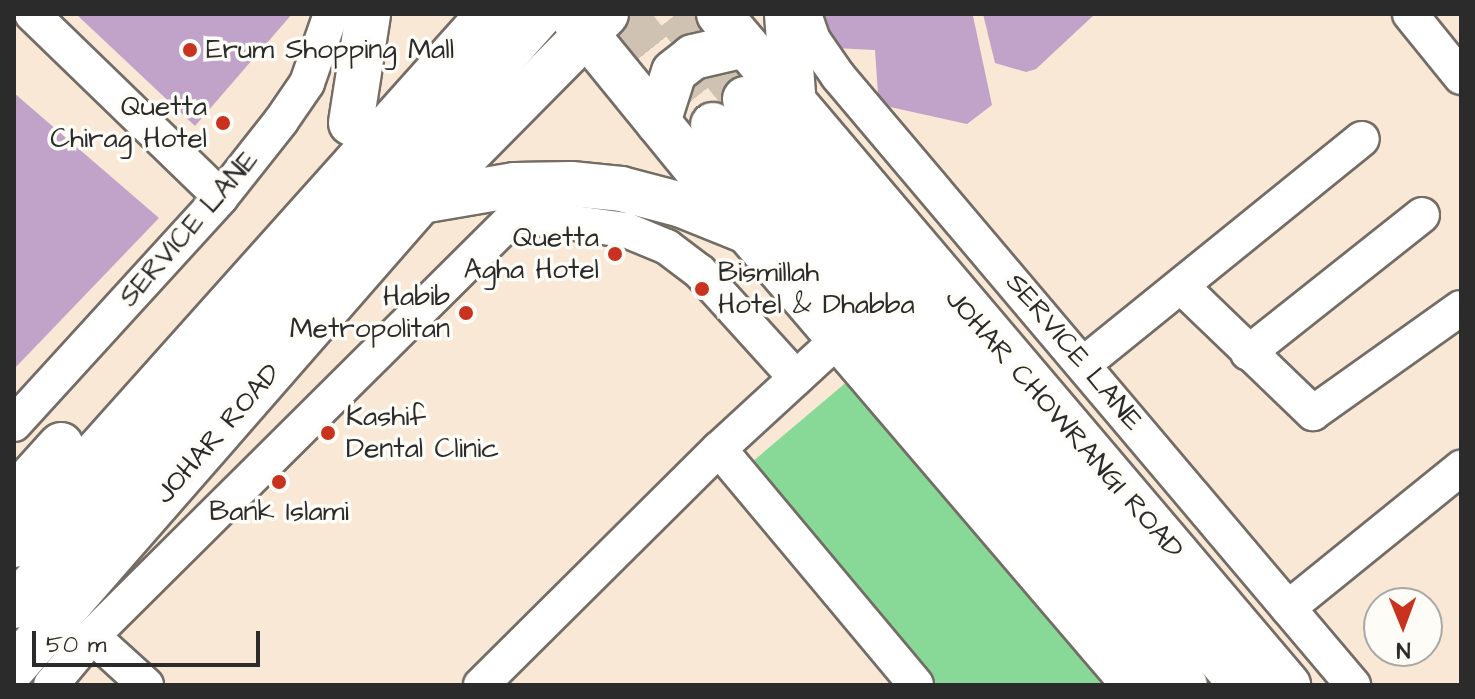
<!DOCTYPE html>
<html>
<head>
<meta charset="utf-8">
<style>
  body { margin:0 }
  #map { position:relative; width:1475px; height:699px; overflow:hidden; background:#f8e8d5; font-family:"Architects Daughter",sans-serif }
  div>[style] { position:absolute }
  .green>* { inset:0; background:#88d897 }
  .building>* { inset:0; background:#c1a3c9 }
  .major-tunnel>* { height:44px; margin-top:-22px; transform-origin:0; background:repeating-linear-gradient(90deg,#cfc2b3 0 44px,transparent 0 66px) }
  .roads { filter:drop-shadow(2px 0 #736d66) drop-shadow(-2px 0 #736d66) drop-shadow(0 2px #736d66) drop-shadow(0 -2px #736d66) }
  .minor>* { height:34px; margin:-17px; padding:0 17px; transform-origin:17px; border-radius:17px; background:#fff }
  .major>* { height:44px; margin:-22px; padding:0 22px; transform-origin:22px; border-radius:22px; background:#fff }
  .dots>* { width:22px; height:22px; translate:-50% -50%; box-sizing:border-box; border:4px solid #fdfcf7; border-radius:50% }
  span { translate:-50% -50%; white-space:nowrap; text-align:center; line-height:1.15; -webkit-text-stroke:7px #fdfcf7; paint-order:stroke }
  .poi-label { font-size:28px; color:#2b2b2b }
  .left { translate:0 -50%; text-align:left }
  .right { translate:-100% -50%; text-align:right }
  .street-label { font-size:28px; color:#2b2b2b }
  .frame { position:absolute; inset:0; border:16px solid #2b2b2b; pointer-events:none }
  .north { position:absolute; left:1363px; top:587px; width:80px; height:80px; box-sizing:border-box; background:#fdfcf7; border:2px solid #a9a8a5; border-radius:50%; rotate:179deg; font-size:22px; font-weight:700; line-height:32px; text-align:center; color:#2b2b2b }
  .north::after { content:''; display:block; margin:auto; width:28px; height:36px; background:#c8321e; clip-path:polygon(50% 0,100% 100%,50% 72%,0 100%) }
  .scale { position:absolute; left:32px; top:631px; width:228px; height:36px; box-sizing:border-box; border:4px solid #2b2b2b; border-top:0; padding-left:10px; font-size:24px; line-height:28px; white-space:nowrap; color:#2b2b2b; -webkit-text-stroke:6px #fdfcf7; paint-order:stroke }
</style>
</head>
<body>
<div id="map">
  <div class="green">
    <div style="clip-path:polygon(862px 369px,1130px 685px,929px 685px,745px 468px)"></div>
  </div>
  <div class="building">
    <div style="clip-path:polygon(76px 14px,292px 14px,195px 126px)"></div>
    <div style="clip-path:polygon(823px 14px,973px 16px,992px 105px,967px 124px,890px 107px,878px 94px,875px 50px,834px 48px)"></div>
    <div style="clip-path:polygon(983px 14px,1095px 14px,1036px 69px,1026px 72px,995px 63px)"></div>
    <div style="clip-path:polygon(14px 93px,159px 218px,14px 369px)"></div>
  </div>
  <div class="major-tunnel">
    <div style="left:624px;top:14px;width:142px;rotate:51.3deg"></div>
    <div style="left:676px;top:14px;width:109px;rotate:50.9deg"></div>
  </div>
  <div class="roads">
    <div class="minor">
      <div style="left:32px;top:14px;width:263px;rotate:44.1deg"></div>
      <div style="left:804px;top:14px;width:28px;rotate:71deg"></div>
      <div style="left:813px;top:40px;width:44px;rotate:55.2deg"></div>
      <div style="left:838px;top:76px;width:798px;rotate:49.78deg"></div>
      <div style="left:1410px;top:14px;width:81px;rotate:51deg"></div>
      <div style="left:516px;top:215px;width:111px;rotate:7.8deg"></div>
      <div style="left:626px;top:230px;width:44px;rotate:22.5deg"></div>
      <div style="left:667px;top:247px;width:41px;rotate:37.1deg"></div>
      <div style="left:700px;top:272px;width:143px;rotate:47.8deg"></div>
      <div style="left:1182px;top:287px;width:182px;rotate:43.9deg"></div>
      <div style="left:1313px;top:413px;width:181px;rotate:-35.4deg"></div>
      <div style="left:1248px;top:353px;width:222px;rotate:-38.4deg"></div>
      <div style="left:1085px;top:363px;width:356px;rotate:-39deg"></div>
      <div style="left:14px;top:424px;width:307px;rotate:-47.6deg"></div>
      <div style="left:221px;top:197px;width:97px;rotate:-51.7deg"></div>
      <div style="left:281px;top:121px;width:46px;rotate:-55.6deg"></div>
      <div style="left:307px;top:83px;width:73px;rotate:-70.8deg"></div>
      <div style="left:719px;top:449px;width:307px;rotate:50.1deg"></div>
      <div style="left:1288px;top:608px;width:223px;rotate:-39deg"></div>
      <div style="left:92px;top:636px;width:73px;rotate:42.2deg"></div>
      <div style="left:51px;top:685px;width:64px;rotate:-50.1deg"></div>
      <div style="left:92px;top:636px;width:598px;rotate:-44.8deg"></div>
      <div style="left:516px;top:215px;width:30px;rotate:-92deg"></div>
      <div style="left:481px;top:685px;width:335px;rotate:-44.8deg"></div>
      <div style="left:719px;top:449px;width:166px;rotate:-42.6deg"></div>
    </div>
    <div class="major">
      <div style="left:570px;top:14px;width:281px;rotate:50.8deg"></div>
      <div style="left:748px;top:232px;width:596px;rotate:49.49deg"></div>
      <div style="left:719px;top:14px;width:880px;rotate:49.7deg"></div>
      <div style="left:787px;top:14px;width:93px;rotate:85.7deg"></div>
      <div style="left:745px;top:99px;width:768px;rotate:49.7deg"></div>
      <div style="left:658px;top:122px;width:52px;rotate:-72.3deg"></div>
      <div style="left:674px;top:72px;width:24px;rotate:-38deg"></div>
      <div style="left:693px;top:57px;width:53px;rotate:-13deg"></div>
      <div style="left:351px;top:123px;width:110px;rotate:-81.1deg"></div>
      <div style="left:713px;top:125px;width:732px;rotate:49.87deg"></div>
      <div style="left:421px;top:201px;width:95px;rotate:-9.7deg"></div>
      <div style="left:515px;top:185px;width:56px;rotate:-1deg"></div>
      <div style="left:571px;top:184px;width:50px;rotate:5.7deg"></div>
      <div style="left:621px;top:189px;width:63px;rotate:14.7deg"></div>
      <div style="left:682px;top:205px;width:69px;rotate:22.1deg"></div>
      <div style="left:14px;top:497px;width:70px;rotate:-47.9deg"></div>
      <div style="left:14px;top:545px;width:712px;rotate:-48.19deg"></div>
      <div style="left:14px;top:606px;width:793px;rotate:-48.32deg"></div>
      <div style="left:14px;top:667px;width:619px;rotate:-48.87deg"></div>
      <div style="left:421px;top:201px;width:263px;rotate:-45.3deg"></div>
    </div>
  </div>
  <div class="dots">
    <div style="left:190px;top:50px;background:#c8321e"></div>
    <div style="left:223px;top:123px;background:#c8321e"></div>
    <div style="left:615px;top:254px;background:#c8321e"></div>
    <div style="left:702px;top:289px;background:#c8321e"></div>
    <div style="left:466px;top:313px;background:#c8321e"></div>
    <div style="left:328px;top:433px;background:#c8321e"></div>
    <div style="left:279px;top:482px;background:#c8321e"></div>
  </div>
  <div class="poi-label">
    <span class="left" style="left:206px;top:50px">Erum Shopping Mall</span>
    <span class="right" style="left:207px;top:123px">Quetta<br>Chirag Hotel</span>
    <span class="right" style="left:599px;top:254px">Quetta<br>Agha Hotel</span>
    <span class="left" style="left:718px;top:289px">Bismillah<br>Hotel &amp; Dhabba</span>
    <span class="right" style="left:450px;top:313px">Habib<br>Metropolitan</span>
    <span class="left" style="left:346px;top:433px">Kashif<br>Dental Clinic</span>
    <span style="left:279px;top:512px">Bank Islami</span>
  </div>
  <div class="street-label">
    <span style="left:189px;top:229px;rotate:-49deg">SERVICE LANE</span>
    <span style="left:1074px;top:352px;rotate:50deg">SERVICE LANE</span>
    <span style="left:1064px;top:424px;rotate:49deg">JOHAR CHOWRANGI ROAD</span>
    <span style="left:218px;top:434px;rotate:-49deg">JOHAR ROAD</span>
  </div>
  <div class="frame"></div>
  <div class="north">N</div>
  <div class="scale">50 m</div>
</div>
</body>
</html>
